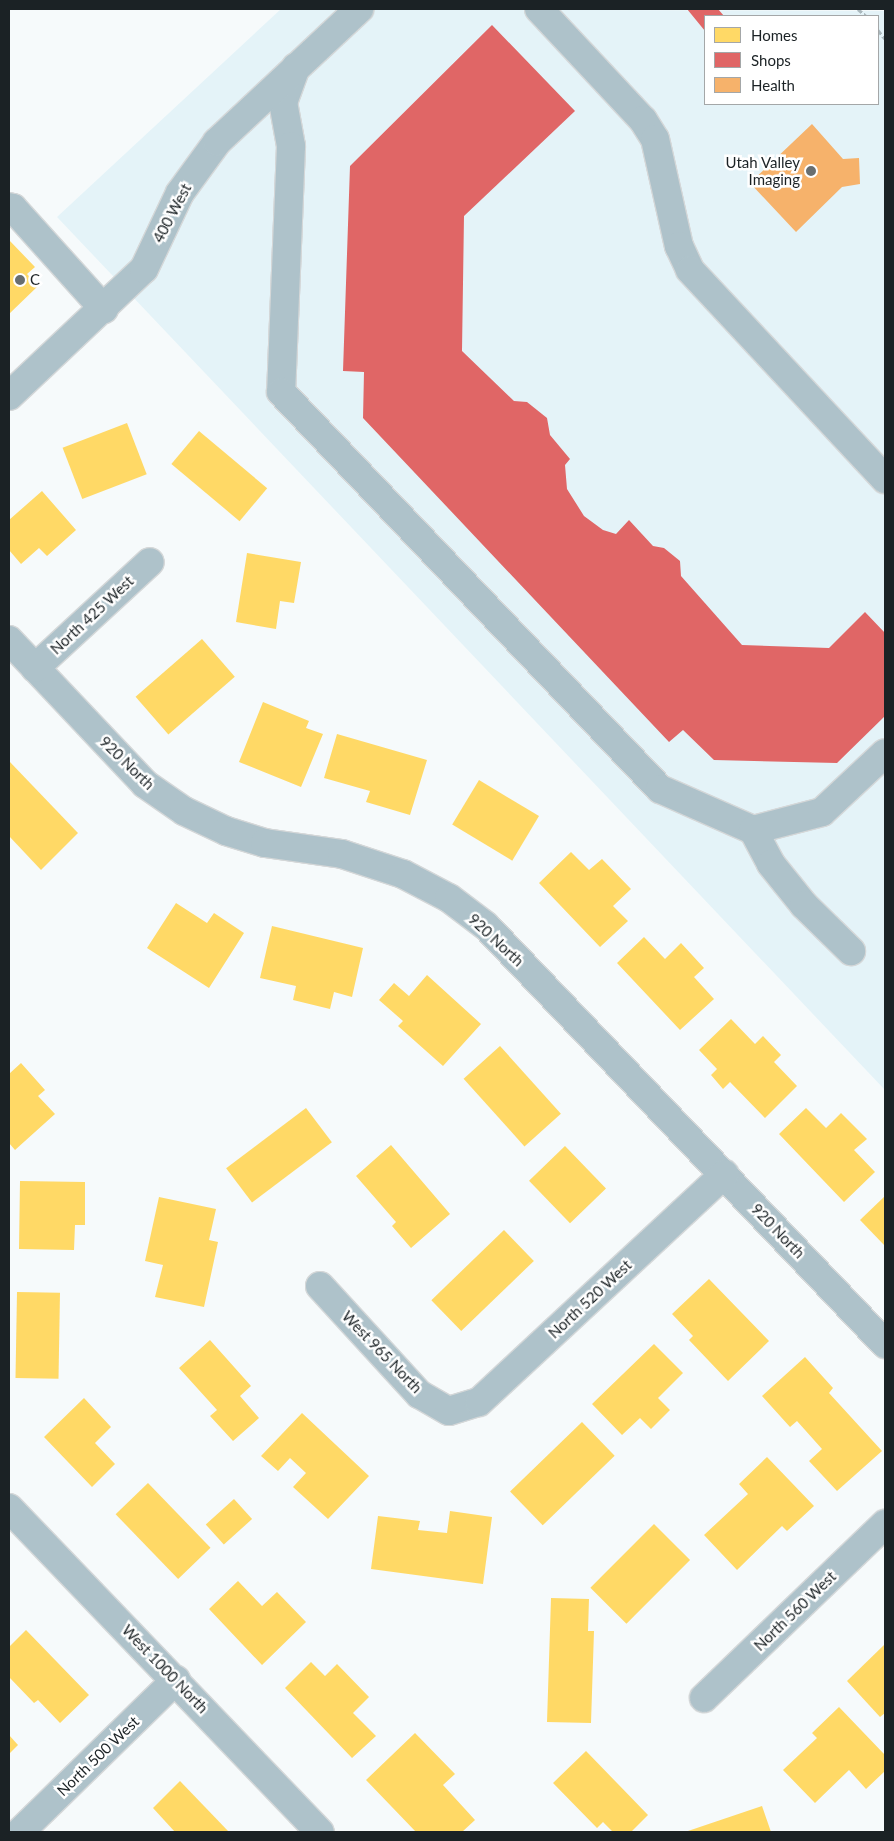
<!DOCTYPE html>
<html>
<head>
<meta charset="utf-8">
<style>
  body { margin:0 }
  #map { position:relative; width:894px; height:1841px; overflow:hidden; background:#f6fafb; font-family:Lato,sans-serif }
  div>[style] { position:absolute }
  .built>* { inset:0; background:#e4f3f8 }
  .homes>* { inset:0; background:#ffd966; transform-origin:0 0 }
  .shops>* { inset:0; background:#e06666 }
  .health>* { inset:0; background:#f6b26b }
  .path>* { height:3px; margin-top:-1.5px; transform-origin:0; background:repeating-linear-gradient(90deg,#aab8bd 0 5px,transparent 0 7.5px) }
  .roads { filter:drop-shadow(1px 0 #d4d7d8) drop-shadow(-1px 0 #d4d7d8) drop-shadow(0 1px #d4d7d8) drop-shadow(0 -1px #d4d7d8) }
  .minor>* { height:28px; margin:-14px; padding:0 14px; transform-origin:14px; border-radius:14px; background:#aec2ca }
  .dots>* { width:14px; height:14px; translate:-50% -50%; box-sizing:border-box; border:2px solid #fff; border-radius:50% }
  span { translate:-50% -50%; white-space:nowrap; text-align:center; line-height:1.15; -webkit-text-stroke:5px #fff; paint-order:stroke }
  .poi-label { font-size:15px; color:#1b2225 }
  .right { translate:-100% -50%; text-align:right }
  .left { translate:0 -50%; text-align:left }
  .street-label { font-size:15px; color:#1b2225 }
  .frame { position:absolute; inset:0; border:10px solid #1b2225; pointer-events:none }
  .legend { position:absolute; left:704px; top:15px; width:175px; height:90px; box-sizing:border-box; background:#fff; border:1px solid #a4a7a8; margin:0; padding:6px 9px; list-style:none; font-size:15px; color:#1b2225 }
  .legend li { display:flex; align-items:center; gap:10px; height:25px }
  .legend b { width:25px; border:1px solid #a4a7a8 }
</style>
</head>
<body>
<div id="map">
  <div class="built">
    <div style="clip-path:polygon(evenodd,281px 9px,885px 11px,885px 1090px,57px 217px,281px 9px,705px 16px,878px 16px,878px 104px,705px 104px,705px 16px)"></div>
  </div>
  <div class="homes">
    <div style="clip-path:polygon(9px 240px,35px 267px,27px 274px,38px 286px,9px 314px)"></div>
    <div style="left:127px;top:423px;width:55px;height:69px;rotate:69deg"></div>
    <div style="left:199px;top:431px;width:89px;height:43px;rotate:40deg"></div>
    <div style="clip-path:polygon(42px 491px,76px 530px,47px 556px,39px 548px,21px 564px,9px 550px,9px 520px)"></div>
    <div style="clip-path:polygon(247px 553px,301px 562px,294px 603px,280px 601px,276px 629px,236px 622px)"></div>
    <div style="left:202px;top:639px;width:50px;height:88px;rotate:49deg"></div>
    <div style="clip-path:polygon(263px 702px,309px 721px,306px 728px,323px 734px,301px 787px,239px 762px)"></div>
    <div style="clip-path:polygon(337px 734px,427px 760px,410px 815px,366px 802px,370px 791px,324px 778px)"></div>
    <div style="clip-path:polygon(9px 761px,78px 833px,41px 870px,9px 836px)"></div>
    <div style="left:479px;top:780px;width:70px;height:52px;rotate:31deg"></div>
    <div style="clip-path:polygon(571px 852px,589px 870px,602px 859px,631px 889px,613px 906px,628px 921px,600px 947px,539px 883px)"></div>
    <div style="clip-path:polygon(176px 903px,207px 923px,214px 913px,244px 933px,209px 988px,147px 948px)"></div>
    <div style="clip-path:polygon(272px 926px,363px 948px,352px 997px,334px 992px,330px 1009px,293px 1000px,296px 986px,260px 978px)"></div>
    <div style="clip-path:polygon(644px 937px,665px 959px,681px 943px,704px 968px,694px 977px,714px 999px,680px 1030px,617px 963px)"></div>
    <div style="clip-path:polygon(427px 975px,481px 1024px,443px 1066px,398px 1026px,403px 1021px,379px 1000px,394px 983px,409px 996px)"></div>
    <div style="clip-path:polygon(731px 1019px,755px 1044px,763px 1036px,781px 1055px,774px 1062px,797px 1086px,765px 1118px,730px 1082px,723px 1089px,711px 1075px,717px 1069px,699px 1050px)"></div>
    <div style="left:500px;top:1046px;width:91px;height:49px;rotate:48deg"></div>
    <div style="clip-path:polygon(21px 1063px,45px 1090px,38px 1096px,55px 1114px,15px 1150px,9px 1143px,9px 1074px)"></div>
    <div style="left:306px;top:1108px;width:43px;height:100px;rotate:53deg"></div>
    <div style="clip-path:polygon(806px 1108px,826px 1128px,841px 1113px,867px 1139px,854px 1150px,875px 1172px,844px 1202px,779px 1134px)"></div>
    <div style="clip-path:polygon(391px 1145px,450px 1214px,411px 1248px,392px 1226px,396px 1222px,356px 1176px)"></div>
    <div style="left:565px;top:1146px;width:59px;height:50px;rotate:46deg"></div>
    <div style="clip-path:polygon(20px 1181px,85px 1182px,85px 1225px,75px 1225px,74px 1250px,19px 1249px)"></div>
    <div style="clip-path:polygon(885px 1196px,885px 1246px,860px 1220px)"></div>
    <div style="clip-path:polygon(159px 1197px,216px 1209px,209px 1240px,218px 1242px,204px 1307px,155px 1297px,163px 1265px,145px 1261px)"></div>
    <div style="left:504px;top:1230px;width:43px;height:101px;rotate:46deg"></div>
    <div style="clip-path:polygon(709px 1279px,769px 1341px,728px 1381px,689px 1340px,693px 1336px,672px 1314px)"></div>
    <div style="left:17px;top:1292px;width:43px;height:86px;rotate:1deg"></div>
    <div style="clip-path:polygon(210px 1340px,251px 1386px,240px 1396px,259px 1418px,233px 1441px,210px 1416px,217px 1410px,179px 1368px)"></div>
    <div style="clip-path:polygon(654px 1344px,683px 1373px,658px 1398px,670px 1410px,651px 1429px,640px 1418px,622px 1435px,592px 1404px)"></div>
    <div style="clip-path:polygon(805px 1357px,833px 1388px,829px 1393px,882px 1451px,837px 1491px,809px 1461px,822px 1449px,797px 1421px,790px 1427px,762px 1396px)"></div>
    <div style="clip-path:polygon(84px 1398px,111px 1427px,95px 1443px,115px 1464px,92px 1487px,44px 1437px)"></div>
    <div style="clip-path:polygon(302px 1413px,369px 1476px,328px 1519px,293px 1487px,306px 1473px,290px 1458px,278px 1471px,261px 1456px)"></div>
    <div style="left:582px;top:1422px;width:47px;height:100px;rotate:46deg"></div>
    <div style="clip-path:polygon(767px 1457px,814px 1506px,787px 1531px,782px 1526px,737px 1570px,704px 1535px,748px 1494px,739px 1484px)"></div>
    <div style="left:148px;top:1483px;width:90px;height:45px;rotate:46deg"></div>
    <div style="left:234px;top:1499px;width:27px;height:38px;rotate:48deg"></div>
    <div style="clip-path:polygon(450px 1511px,492px 1517px,483px 1584px,371px 1569px,378px 1516px,420px 1521px,418px 1530px,447px 1533px)"></div>
    <div style="left:654px;top:1524px;width:51px;height:90px;rotate:45deg"></div>
    <div style="clip-path:polygon(238px 1581px,262px 1606px,277px 1592px,306px 1622px,262px 1665px,209px 1609px)"></div>
    <div style="clip-path:polygon(551px 1598px,589px 1599px,588px 1631px,594px 1631px,591px 1723px,547px 1722px)"></div>
    <div style="clip-path:polygon(26px 1630px,89px 1695px,60px 1723px,38px 1700px,34px 1703px,9px 1677px,9px 1647px)"></div>
    <div style="clip-path:polygon(885px 1644px,885px 1713px,880px 1717px,847px 1681px)"></div>
    <div style="clip-path:polygon(311px 1662px,325px 1676px,337px 1664px,369px 1697px,353px 1713px,376px 1736px,352px 1758px,285px 1688px)"></div>
    <div style="clip-path:polygon(839px 1707px,885px 1755px,885px 1771px,866px 1789px,849px 1770px,815px 1803px,783px 1770px,817px 1738px,812px 1733px)"></div>
    <div style="clip-path:polygon(415px 1733px,455px 1774px,443px 1785px,475px 1820px,462px 1832px,416px 1832px,366px 1780px)"></div>
    <div style="clip-path:polygon(9px 1735px,18px 1745px,9px 1754px)"></div>
    <div style="clip-path:polygon(586px 1751px,648px 1815px,631px 1832px,613px 1832px,603px 1822px,597px 1828px,553px 1783px)"></div>
    <div style="clip-path:polygon(180px 1781px,229px 1832px,175px 1832px,153px 1808px)"></div>
    <div style="clip-path:polygon(762px 1806px,771px 1832px,685px 1832px)"></div>
  </div>
  <div class="shops">
    <div style="clip-path:polygon(687px 9px,718px 9px,724px 16px,705px 16px,705px 31px)"></div>
    <div style="clip-path:polygon(492px 25px,575px 111px,464px 216px,462px 351px,514px 401px,527px 402px,547px 418px,550px 435px,570px 459px,565px 465px,567px 489px,584px 516px,603px 530px,616px 534px,629px 520px,653px 546px,664px 548px,680px 561px,681px 576px,742px 645px,829px 648px,865px 612px,885px 633px,885px 716px,837px 763px,714px 760px,683px 730px,669px 742px,363px 418px,364px 372px,343px 371px,350px 166px)"></div>
  </div>
  <div class="health">
    <div style="clip-path:polygon(812px 124px,843px 159px,859px 158px,860px 184px,842px 187px,796px 232px,750px 183px)"></div>
  </div>
  <div class="path">
    <div style="left:858px;top:9px;width:11px;rotate:41deg"></div>
    <div style="left:878px;top:30px;width:11px;rotate:52deg"></div>
  </div>
  <div class="roads">
    <div class="minor">
      <div style="left:539px;top:9px;width:152px;rotate:46.9deg"></div>
      <div style="left:643px;top:120px;width:22px;rotate:58deg"></div>
      <div style="left:655px;top:139px;width:110px;rotate:77.4deg"></div>
      <div style="left:679px;top:246px;width:26px;rotate:65deg"></div>
      <div style="left:690px;top:270px;width:286px;rotate:47deg"></div>
      <div style="left:296px;top:67px;width:37px;rotate:110deg"></div>
      <div style="left:283px;top:102px;width:45px;rotate:79.7deg"></div>
      <div style="left:291px;top:146px;width:246px;rotate:92.3deg"></div>
      <div style="left:281px;top:392px;width:549px;rotate:46.33deg"></div>
      <div style="left:660px;top:789px;width:102px;rotate:23.8deg"></div>
      <div style="left:753px;top:830px;width:71px;rotate:-14.6deg"></div>
      <div style="left:822px;top:812px;width:86px;rotate:-43.1deg"></div>
      <div style="left:9px;top:207px;width:4px;rotate:14deg"></div>
      <div style="left:13px;top:208px;width:136px;rotate:48deg"></div>
      <div style="left:9px;top:396px;width:185px;rotate:-43.3deg"></div>
      <div style="left:144px;top:269px;width:84px;rotate:-64.7deg"></div>
      <div style="left:180px;top:193px;width:63px;rotate:-54deg"></div>
      <div style="left:217px;top:142px;width:195px;rotate:-43.1deg"></div>
      <div style="left:9px;top:640px;width:198px;rotate:46.6deg"></div>
      <div style="left:145px;top:784px;width:47px;rotate:34.7deg"></div>
      <div style="left:184px;top:811px;width:47px;rotate:25.5deg"></div>
      <div style="left:226px;top:831px;width:41px;rotate:17.1deg"></div>
      <div style="left:265px;top:843px;width:78px;rotate:8.1deg"></div>
      <div style="left:342px;top:854px;width:64px;rotate:18.2deg"></div>
      <div style="left:403px;top:874px;width:52px;rotate:27.6deg"></div>
      <div style="left:449px;top:898px;width:46px;rotate:37.1deg"></div>
      <div style="left:486px;top:926px;width:578px;rotate:46.33deg"></div>
      <div style="left:35px;top:668px;width:156px;rotate:-42.7deg"></div>
      <div style="left:753px;top:830px;width:38px;rotate:62deg"></div>
      <div style="left:771px;top:864px;width:53px;rotate:51.2deg"></div>
      <div style="left:804px;top:905px;width:66px;rotate:44.4deg"></div>
      <div style="left:320px;top:1286px;width:147px;rotate:47.5deg"></div>
      <div style="left:419px;top:1394px;width:34px;rotate:30deg"></div>
      <div style="left:449px;top:1411px;width:31px;rotate:-17deg"></div>
      <div style="left:479px;top:1402px;width:335px;rotate:-42.9deg"></div>
      <div style="left:9px;top:1508px;width:449px;rotate:46.2deg"></div>
      <div style="left:704px;top:1698px;width:251px;rotate:-43.9deg"></div>
      <div style="left:20px;top:1832px;width:218px;rotate:-44.3deg"></div>
    </div>
  </div>
  <div class="dots">
    <div style="left:811px;top:171px;background:#686e70"></div>
    <div style="left:20px;top:280px;background:#686e70"></div>
  </div>
  <div class="poi-label">
    <span class="right" style="left:800px;top:171px">Utah Valley<br>Imaging</span>
    <span class="left" style="left:30px;top:280px">C</span>
  </div>
  <div class="street-label">
    <span style="left:172px;top:213px;rotate:-62deg">400 West</span>
    <span style="left:92px;top:615px;rotate:-43deg">North 425 West</span>
    <span style="left:127px;top:763px;rotate:44deg">920 North</span>
    <span style="left:496px;top:940px;rotate:43deg">920 North</span>
    <span style="left:778px;top:1231px;rotate:46deg">920 North</span>
    <span style="left:590px;top:1299px;rotate:-43deg">North 520 West</span>
    <span style="left:382px;top:1352px;rotate:46deg">West 965 North</span>
    <span style="left:795px;top:1611px;rotate:-44deg">North 560 West</span>
    <span style="left:165px;top:1669px;rotate:46deg">West 1000 North</span>
    <span style="left:98px;top:1756px;rotate:-44deg">North 500 West</span>
  </div>
  <div class="frame"></div>
  <ul class="legend">
  <li><b style="height:14px;background:#ffd966"></b>Homes</li>
  <li><b style="height:14px;background:#e06666"></b>Shops</li>
  <li><b style="height:14px;background:#f6b26b"></b>Health</li>
  </ul>
</div>
</body>
</html>
